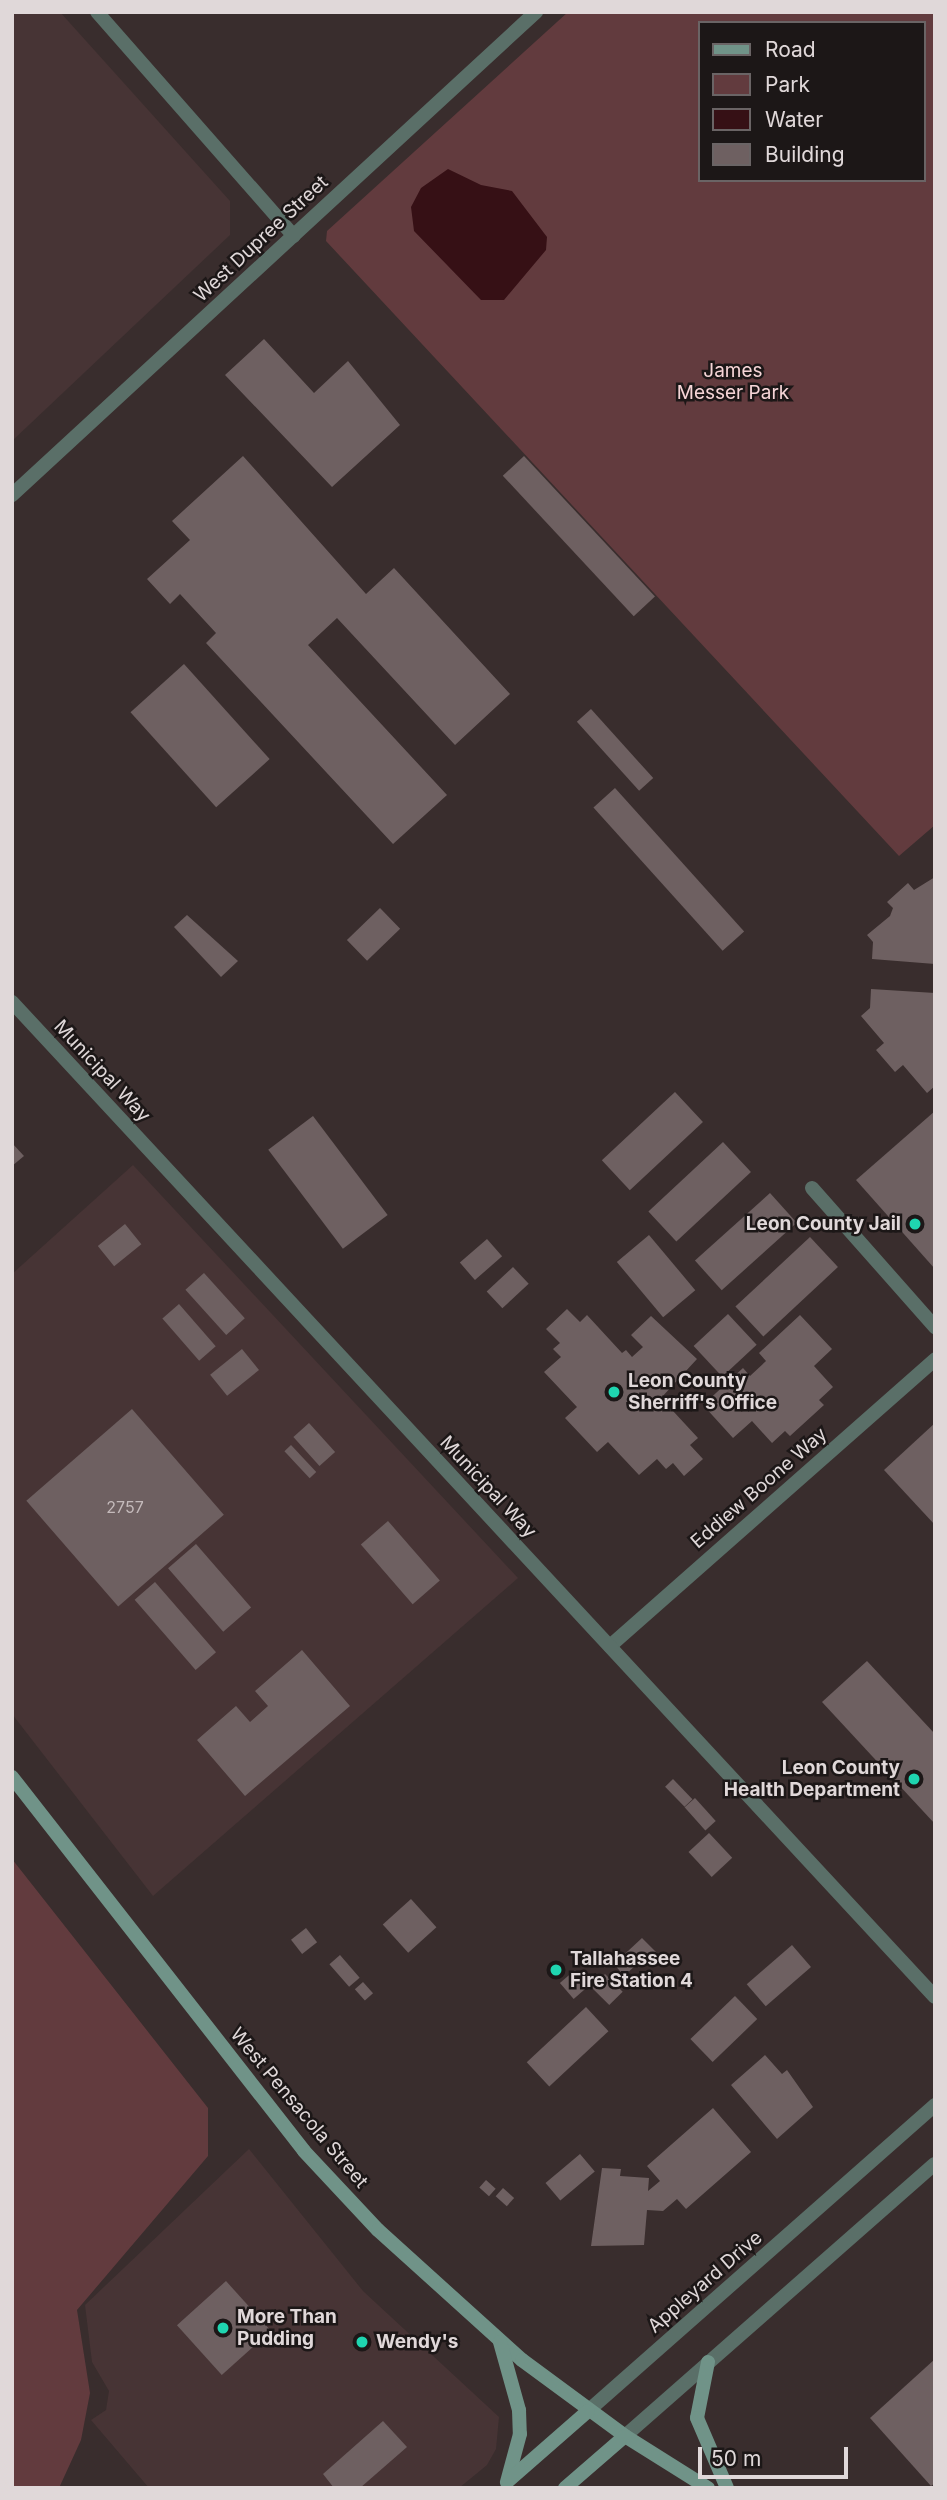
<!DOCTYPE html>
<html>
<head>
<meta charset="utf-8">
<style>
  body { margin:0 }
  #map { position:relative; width:947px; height:2500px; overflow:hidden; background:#392d2d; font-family:Inter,sans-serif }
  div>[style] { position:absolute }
  .built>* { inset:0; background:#473435 }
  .green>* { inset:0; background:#623b3e }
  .water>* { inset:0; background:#361015 }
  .building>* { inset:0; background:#6e6061; transform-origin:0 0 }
  .minor>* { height:14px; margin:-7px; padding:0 7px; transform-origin:7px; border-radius:7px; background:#5a6f68 }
  .tertiary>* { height:14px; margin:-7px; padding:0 7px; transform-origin:7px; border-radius:7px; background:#5a6f68 }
  .secondary>* { height:14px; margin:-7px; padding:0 7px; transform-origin:7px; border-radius:7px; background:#709388 }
  .dots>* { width:19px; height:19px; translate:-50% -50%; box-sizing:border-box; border:4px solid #1c1717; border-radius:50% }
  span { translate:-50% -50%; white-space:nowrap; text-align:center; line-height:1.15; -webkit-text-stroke:5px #1c1717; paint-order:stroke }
  .number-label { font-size:16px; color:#c4babb }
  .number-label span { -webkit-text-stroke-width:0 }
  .street-label { font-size:19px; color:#e0d8d9 }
  .park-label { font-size:19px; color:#f6d5d7 }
  .poi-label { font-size:19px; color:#e0d8d9; font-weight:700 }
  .right { translate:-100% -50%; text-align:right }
  .left { translate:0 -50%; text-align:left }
  .frame { position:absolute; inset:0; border:14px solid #e0d8d9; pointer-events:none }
  .legend { position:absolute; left:698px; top:21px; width:228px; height:161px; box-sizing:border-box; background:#1c1717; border:2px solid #6a6465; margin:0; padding:9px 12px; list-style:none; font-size:21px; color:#e0d8d9 }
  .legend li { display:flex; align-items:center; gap:14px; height:35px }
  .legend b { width:35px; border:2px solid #6a6465 }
  .scale { position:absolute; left:698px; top:2447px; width:150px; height:32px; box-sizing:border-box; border:4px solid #e0d8d9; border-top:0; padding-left:9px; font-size:21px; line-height:24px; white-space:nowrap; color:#e0d8d9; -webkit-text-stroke:5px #1c1717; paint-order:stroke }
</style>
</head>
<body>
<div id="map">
  <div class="built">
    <div style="clip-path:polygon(12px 12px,60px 12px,230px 201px,230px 235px,12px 441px)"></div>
    <div style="clip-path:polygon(133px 1165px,518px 1578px,153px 1896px,12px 1714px,12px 1274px)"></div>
    <div style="clip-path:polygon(249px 2149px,363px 2291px,499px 2417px,496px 2449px,487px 2465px,459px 2488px,149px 2488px,91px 2420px,106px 2410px,109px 2391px,92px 2362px,85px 2305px)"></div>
  </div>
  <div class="green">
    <div style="clip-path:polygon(evenodd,568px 12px,935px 12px,935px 825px,899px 856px,326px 241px,327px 231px,568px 12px,700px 23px,924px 23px,924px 180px,700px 180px,700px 23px)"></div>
    <div style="clip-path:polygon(12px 1859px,208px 2108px,208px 2156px,77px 2310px,90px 2393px,81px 2440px,59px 2488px,12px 2488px)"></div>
  </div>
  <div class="water">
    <div style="clip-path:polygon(448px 169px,481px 185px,512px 191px,547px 237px,546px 250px,504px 300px,481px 300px,414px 231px,411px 207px,421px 188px)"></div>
  </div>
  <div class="building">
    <div style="clip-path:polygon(264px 339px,314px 393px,348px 361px,400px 425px,332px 487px,225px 375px)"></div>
    <div style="clip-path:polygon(243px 456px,366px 594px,394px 568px,510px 694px,455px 745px,337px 618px,308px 645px,447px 795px,393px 844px,206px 643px,216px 633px,180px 594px,170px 604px,147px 579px,190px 540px,172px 521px)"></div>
    <div style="left:524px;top:456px;width:192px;height:29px;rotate:47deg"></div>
    <div style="left:184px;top:664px;width:128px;height:72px;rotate:48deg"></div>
    <div style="left:591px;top:709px;width:93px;height:19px;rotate:48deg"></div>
    <div style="left:615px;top:788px;width:193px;height:29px;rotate:48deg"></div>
    <div style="clip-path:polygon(935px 877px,935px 964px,872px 959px,873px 942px,867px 935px,890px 916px,893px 908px,887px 902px,908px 883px,914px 890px)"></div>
    <div style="left:380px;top:908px;width:29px;height:46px;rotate:46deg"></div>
    <div style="clip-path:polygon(187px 915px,238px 961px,221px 977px,174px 927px)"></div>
    <div style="clip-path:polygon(871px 989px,935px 993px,935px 1086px,927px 1093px,903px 1065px,895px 1072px,876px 1050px,884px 1043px,861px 1016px,870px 1008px)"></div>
    <div style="left:675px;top:1092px;width:41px;height:100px;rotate:47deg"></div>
    <div style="clip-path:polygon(935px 1111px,935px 1269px,856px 1180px)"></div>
    <div style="left:313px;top:1116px;width:124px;height:56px;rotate:53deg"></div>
    <div style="left:723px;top:1142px;width:41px;height:102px;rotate:47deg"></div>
    <div style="clip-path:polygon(12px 1143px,24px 1156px,12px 1166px)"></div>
    <div style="left:770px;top:1193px;width:40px;height:101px;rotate:48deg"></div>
    <div style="left:125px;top:1224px;width:26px;height:35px;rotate:51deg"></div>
    <div style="left:649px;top:1235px;width:72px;height:42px;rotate:50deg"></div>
    <div style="left:810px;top:1237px;width:41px;height:102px;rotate:47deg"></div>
    <div style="left:487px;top:1239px;width:23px;height:36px;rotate:49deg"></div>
    <div style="left:513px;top:1267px;width:23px;height:36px;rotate:47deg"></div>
    <div style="left:204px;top:1273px;width:61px;height:25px;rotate:48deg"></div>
    <div style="left:179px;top:1304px;width:56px;height:22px;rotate:49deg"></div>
    <div style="clip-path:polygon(567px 1309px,580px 1322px,587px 1315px,622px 1353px,626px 1350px,632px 1357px,643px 1347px,631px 1335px,651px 1316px,697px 1359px,661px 1398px,698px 1438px,690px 1445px,703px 1459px,684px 1476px,673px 1463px,666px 1469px,657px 1459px,639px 1475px,608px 1442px,597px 1452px,565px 1418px,577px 1407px,544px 1372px,561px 1357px,553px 1349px,560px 1343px,546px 1329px)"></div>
    <div style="left:728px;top:1314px;width:42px;height:47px;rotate:47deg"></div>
    <div style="clip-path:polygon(800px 1315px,832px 1349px,814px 1366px,833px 1387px,819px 1400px,824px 1405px,790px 1436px,785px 1431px,772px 1443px,752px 1421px,733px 1438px,703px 1405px,743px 1368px,750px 1376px,766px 1361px,759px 1353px)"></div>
    <div style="left:242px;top:1349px;width:27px;height:41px;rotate:51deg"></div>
    <div style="left:132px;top:1409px;width:140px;height:140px;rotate:49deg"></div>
    <div style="left:309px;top:1423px;width:39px;height:21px;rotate:48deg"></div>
    <div style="clip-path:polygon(935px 1423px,935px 1525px,884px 1470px)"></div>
    <div style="left:291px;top:1445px;width:37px;height:9px;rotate:47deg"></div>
    <div style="left:388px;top:1521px;width:79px;height:36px;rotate:49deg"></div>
    <div style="left:196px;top:1544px;width:84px;height:37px;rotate:49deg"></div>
    <div style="left:155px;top:1582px;width:93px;height:27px;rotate:49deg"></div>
    <div style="clip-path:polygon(302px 1650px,350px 1706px,245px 1796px,197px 1740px,236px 1706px,250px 1722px,268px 1706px,255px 1691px)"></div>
    <div style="clip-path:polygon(867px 1661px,935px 1734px,935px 1824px,822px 1702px)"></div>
    <div style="left:673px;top:1779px;width:28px;height:11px;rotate:46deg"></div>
    <div style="left:695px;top:1798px;width:31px;height:14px;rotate:48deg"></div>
    <div style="left:709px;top:1833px;width:34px;height:28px;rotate:47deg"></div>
    <div style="left:411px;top:1899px;width:38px;height:38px;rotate:48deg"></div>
    <div style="left:306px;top:1928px;width:18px;height:19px;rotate:52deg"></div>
    <div style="clip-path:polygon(642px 1938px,657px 1953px,648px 1954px,624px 1976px,614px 1964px)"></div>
    <div style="left:792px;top:1945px;width:29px;height:60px;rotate:49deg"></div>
    <div style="left:340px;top:1955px;width:30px;height:14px;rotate:49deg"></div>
    <div style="left:575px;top:1970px;width:21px;height:20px;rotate:49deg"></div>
    <div style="left:605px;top:1974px;width:25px;height:19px;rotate:45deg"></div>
    <div style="left:363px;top:1982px;width:15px;height:11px;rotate:48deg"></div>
    <div style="left:735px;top:1996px;width:32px;height:62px;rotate:46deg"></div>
    <div style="left:586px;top:2007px;width:33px;height:81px;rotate:47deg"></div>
    <div style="clip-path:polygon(765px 2055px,782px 2074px,787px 2070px,813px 2107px,777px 2139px,731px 2085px)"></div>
    <div style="clip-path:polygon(713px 2108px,751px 2152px,686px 2209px,677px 2199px,663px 2211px,647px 2210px,644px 2245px,591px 2246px,602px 2168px,621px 2169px,620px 2176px,649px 2178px,648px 2191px,660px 2181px,647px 2166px)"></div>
    <div style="left:580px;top:2154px;width:23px;height:45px;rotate:50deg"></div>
    <div style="left:486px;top:2180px;width:13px;height:10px;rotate:42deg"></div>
    <div style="left:503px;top:2188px;width:15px;height:11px;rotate:42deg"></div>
    <div style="left:226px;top:2281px;width:67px;height:66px;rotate:48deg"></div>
    <div style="clip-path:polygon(935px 2359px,935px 2483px,931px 2486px,870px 2418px)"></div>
    <div style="clip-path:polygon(383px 2421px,407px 2447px,360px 2488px,334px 2488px,323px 2474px)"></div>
  </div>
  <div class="minor">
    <div style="left:97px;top:12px;width:298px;rotate:48.7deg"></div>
    <div style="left:812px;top:1188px;width:186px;rotate:48.5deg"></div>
    <div style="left:610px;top:1646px;width:434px;rotate:-41.4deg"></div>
  </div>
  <div class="tertiary">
    <div style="left:12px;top:495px;width:713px;rotate:-42.67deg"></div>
    <div style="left:12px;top:1002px;width:1357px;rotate:47.15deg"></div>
    <div style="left:588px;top:2411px;width:463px;rotate:-41.4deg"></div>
    <div style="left:625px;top:2436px;width:412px;rotate:-41.3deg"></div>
  </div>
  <div class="secondary">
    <div style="left:12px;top:1777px;width:474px;rotate:52deg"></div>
    <div style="left:304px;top:2151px;width:108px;rotate:46.9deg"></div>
    <div style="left:378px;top:2230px;width:194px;rotate:42.1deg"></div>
    <div style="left:522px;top:2360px;width:128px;rotate:36.4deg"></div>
    <div style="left:625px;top:2436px;width:98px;rotate:32.1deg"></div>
    <div style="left:500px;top:2342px;width:71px;rotate:74.4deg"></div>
    <div style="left:519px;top:2410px;width:24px;rotate:88deg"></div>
    <div style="left:520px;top:2434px;width:50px;rotate:105.2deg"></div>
    <div style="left:708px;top:2362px;width:57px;rotate:101.1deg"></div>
    <div style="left:697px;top:2418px;width:76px;rotate:66.8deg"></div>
    <div style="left:508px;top:2481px;width:106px;rotate:-41.2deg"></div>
    <div style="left:565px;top:2488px;width:79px;rotate:-40.9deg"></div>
  </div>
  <div class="dots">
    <div style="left:915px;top:1224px;background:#1fd5b0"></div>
    <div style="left:614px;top:1392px;background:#1fd5b0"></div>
    <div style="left:914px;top:1779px;background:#1fd5b0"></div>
    <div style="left:556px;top:1970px;background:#1fd5b0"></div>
    <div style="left:223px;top:2328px;background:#1fd5b0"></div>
    <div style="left:362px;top:2342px;background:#1fd5b0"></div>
  </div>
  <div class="number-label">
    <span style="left:125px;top:1507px">2757</span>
  </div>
  <div class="street-label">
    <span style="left:261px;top:239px;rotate:-43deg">West Dupree Street</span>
    <span style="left:102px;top:1071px;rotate:47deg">Municipal Way</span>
    <span style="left:488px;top:1487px;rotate:47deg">Municipal Way</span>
    <span style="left:759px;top:1488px;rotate:-41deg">Eddiew Boone Way</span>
    <span style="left:299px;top:2108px;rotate:50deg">West Pensacola Street</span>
    <span style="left:705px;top:2282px;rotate:-41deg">Appleyard Drive</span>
  </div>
  <div class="park-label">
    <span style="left:733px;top:382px">James<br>Messer Park</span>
  </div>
  <div class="poi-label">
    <span class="right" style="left:901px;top:1224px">Leon County Jail</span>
    <span class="left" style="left:628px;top:1392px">Leon County<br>Sherriff's Office</span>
    <span class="right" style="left:900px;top:1779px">Leon County<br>Health Department</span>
    <span class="left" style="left:570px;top:1970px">Tallahassee<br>Fire Station 4</span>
    <span class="left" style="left:237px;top:2328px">More Than<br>Pudding</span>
    <span class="left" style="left:376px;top:2342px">Wendy's</span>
  </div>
  <div class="frame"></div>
  <ul class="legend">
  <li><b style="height:9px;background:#709388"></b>Road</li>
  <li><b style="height:19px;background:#623b3e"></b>Park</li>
  <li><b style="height:19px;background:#361015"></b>Water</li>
  <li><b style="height:19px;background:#6e6061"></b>Building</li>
  </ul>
  <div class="scale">50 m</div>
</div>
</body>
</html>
